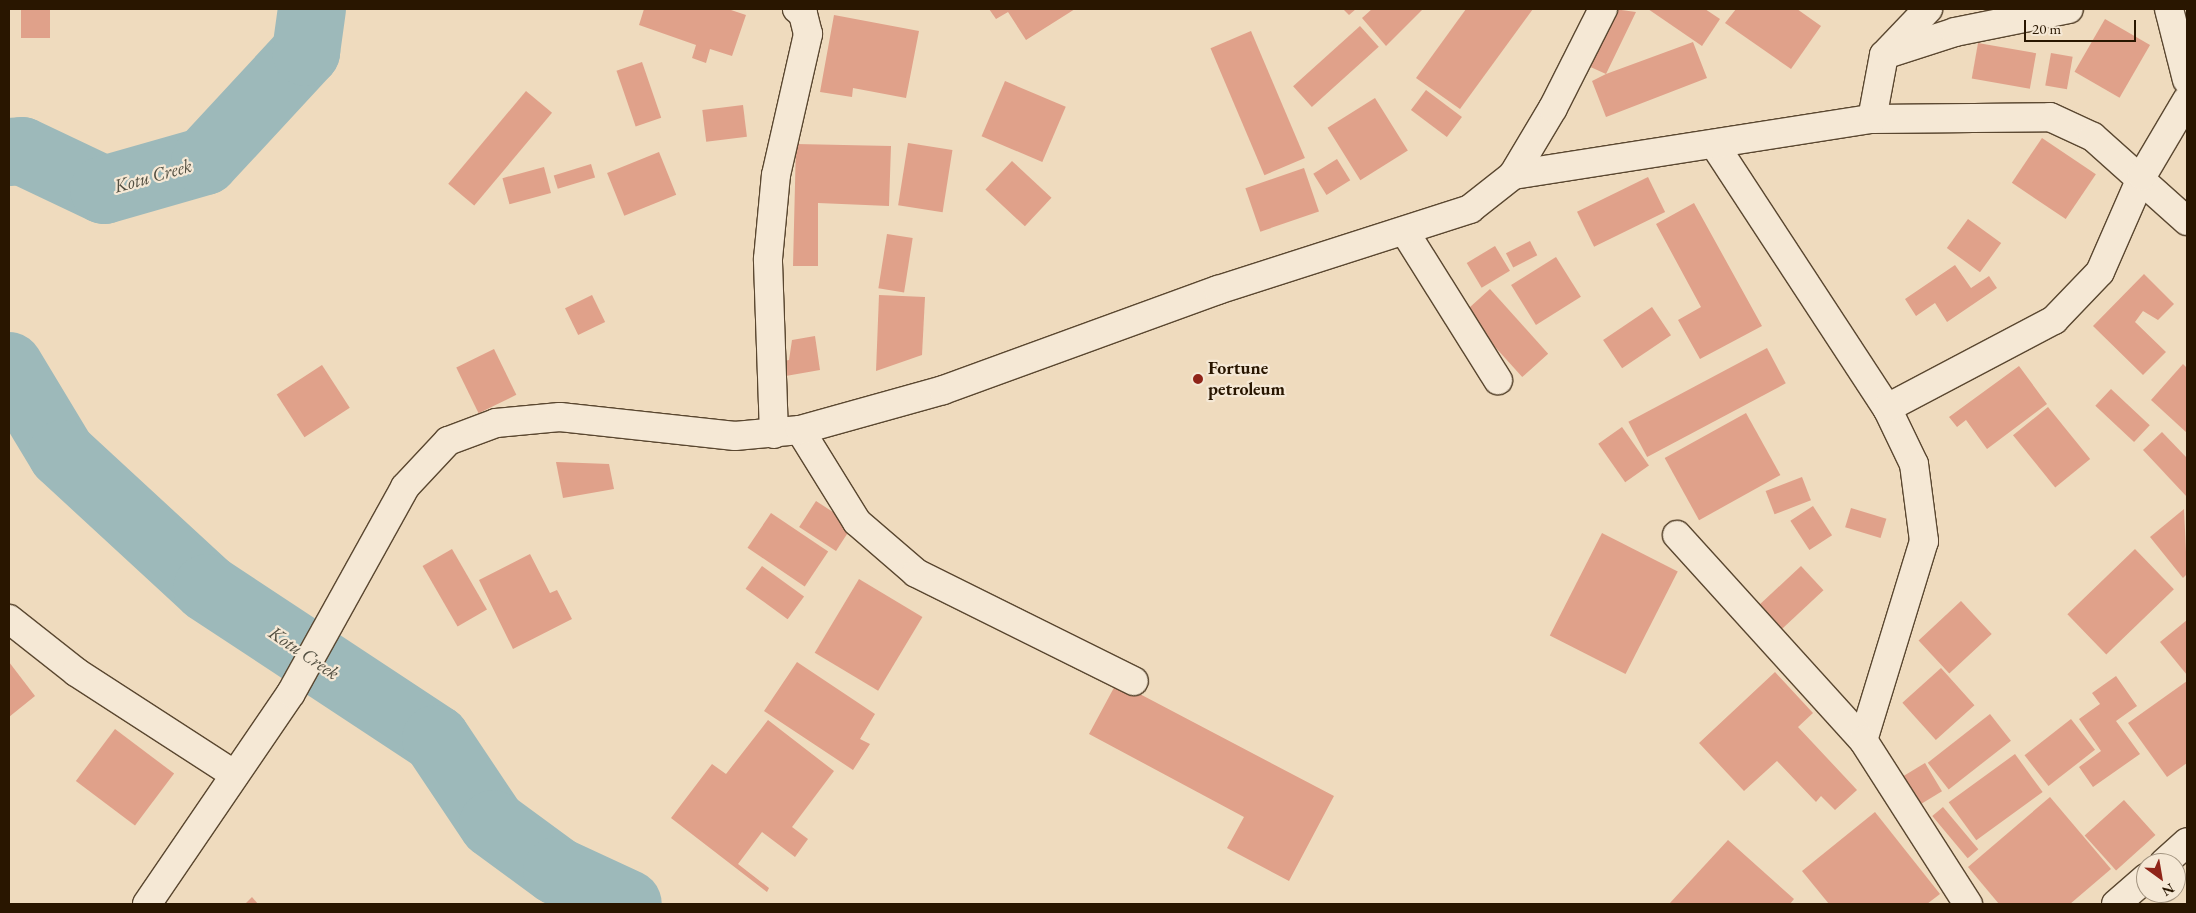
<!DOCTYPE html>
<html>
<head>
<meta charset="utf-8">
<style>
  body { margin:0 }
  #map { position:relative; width:2196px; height:913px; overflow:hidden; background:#efdbbe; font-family:"EB Garamond",serif }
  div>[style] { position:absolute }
  .river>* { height:68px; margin:-34px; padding:0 34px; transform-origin:34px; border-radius:34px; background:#9db9ba }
  .building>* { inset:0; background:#e0a18a; transform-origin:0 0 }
  .roads { filter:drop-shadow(1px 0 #5a4730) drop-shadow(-1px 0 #5a4730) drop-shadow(0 1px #5a4730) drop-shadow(0 -1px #5a4730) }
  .minor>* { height:28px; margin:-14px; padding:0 14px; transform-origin:14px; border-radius:14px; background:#f5e8d5 }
  .dots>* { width:14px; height:14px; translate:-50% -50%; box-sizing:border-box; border:2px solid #f5e8d5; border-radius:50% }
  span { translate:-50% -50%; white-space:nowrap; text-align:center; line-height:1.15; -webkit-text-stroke:4.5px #f5e8d5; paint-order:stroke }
  .poi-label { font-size:18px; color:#291600; font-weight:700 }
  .left { translate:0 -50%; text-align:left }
  .water-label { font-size:19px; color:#524f41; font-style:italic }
  .frame { position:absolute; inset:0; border:10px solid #291600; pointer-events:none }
  .north { position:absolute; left:2136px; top:853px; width:50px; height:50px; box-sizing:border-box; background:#f5e8d5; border:1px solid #a39480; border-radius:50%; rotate:148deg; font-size:14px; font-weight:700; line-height:20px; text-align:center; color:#291600 }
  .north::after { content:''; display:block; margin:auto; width:18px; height:22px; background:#8f2418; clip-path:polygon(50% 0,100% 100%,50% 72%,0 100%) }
  .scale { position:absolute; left:2024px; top:20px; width:112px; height:22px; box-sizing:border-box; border:2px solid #291600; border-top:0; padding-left:6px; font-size:15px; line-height:18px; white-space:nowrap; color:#291600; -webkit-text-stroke:4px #f5e8d5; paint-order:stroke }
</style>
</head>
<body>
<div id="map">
  <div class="river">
    <div style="left:9px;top:152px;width:13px;rotate:-4deg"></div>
    <div style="left:22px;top:151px;width:91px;rotate:25.4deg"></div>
    <div style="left:104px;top:190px;width:105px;rotate:-16deg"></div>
    <div style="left:205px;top:161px;width:149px;rotate:-47.2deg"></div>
    <div style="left:306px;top:52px;width:43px;rotate:-82.1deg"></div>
    <div style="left:9px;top:366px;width:103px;rotate:58.9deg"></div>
    <div style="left:62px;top:454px;width:197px;rotate:42.7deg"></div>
    <div style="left:207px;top:588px;width:274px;rotate:33.4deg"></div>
    <div style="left:436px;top:739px;width:102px;rotate:56.2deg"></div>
    <div style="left:493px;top:824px;width:79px;rotate:36.3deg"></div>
    <div style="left:557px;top:871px;width:78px;rotate:24.9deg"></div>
  </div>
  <div class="building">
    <div style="left:21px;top:9px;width:29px;height:29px"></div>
    <div style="clip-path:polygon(644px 9px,728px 9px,746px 15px,732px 56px,710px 49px,706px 63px,692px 58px,696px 45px,639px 25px)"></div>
    <div style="clip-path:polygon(989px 9px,1075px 9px,1026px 40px,1008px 12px,996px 19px)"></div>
    <div style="clip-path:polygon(1343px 9px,1356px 9px,1349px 15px)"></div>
    <div style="clip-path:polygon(1372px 9px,1423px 9px,1386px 46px,1362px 18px)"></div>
    <div style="clip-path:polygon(1466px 9px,1533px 9px,1460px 109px,1416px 78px)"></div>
    <div style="clip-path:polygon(1614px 9px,1636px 12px,1606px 74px,1693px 42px,1707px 78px,1606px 117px,1592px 81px,1606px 74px,1586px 65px)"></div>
    <div style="clip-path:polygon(1648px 9px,1705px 9px,1720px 19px,1702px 46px)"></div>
    <div style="clip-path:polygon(1736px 9px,1797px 9px,1821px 26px,1791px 69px,1725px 23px)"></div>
    <div style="clip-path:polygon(834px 15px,919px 31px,906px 98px,853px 88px,852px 97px,820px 92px)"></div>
    <div style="left:2105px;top:19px;width:52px;height:61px;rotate:30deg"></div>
    <div style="left:1360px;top:26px;width:28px;height:90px;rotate:48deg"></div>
    <div style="left:1251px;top:31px;width:138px;height:44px;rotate:67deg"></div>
    <div style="left:1978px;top:43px;width:59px;height:36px;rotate:10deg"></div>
    <div style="left:2051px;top:53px;width:22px;height:33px;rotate:10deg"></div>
    <div style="left:642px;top:62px;width:59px;height:27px;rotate:71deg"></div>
    <div style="left:1005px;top:81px;width:66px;height:60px;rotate:23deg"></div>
    <div style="left:1426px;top:90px;width:45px;height:25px;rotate:37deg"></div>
    <div style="left:526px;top:91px;width:34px;height:121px;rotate:40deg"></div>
    <div style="left:1375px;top:98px;width:62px;height:56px;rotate:58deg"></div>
    <div style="left:743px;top:105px;width:32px;height:41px;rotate:83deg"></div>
    <div style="left:2042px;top:138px;width:65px;height:54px;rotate:34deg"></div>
    <div style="left:908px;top:143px;width:45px;height:63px;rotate:9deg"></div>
    <div style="clip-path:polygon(796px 144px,891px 146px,889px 206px,818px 203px,818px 266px,793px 266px)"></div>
    <div style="left:659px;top:152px;width:46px;height:56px;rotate:68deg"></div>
    <div style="left:1337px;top:159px;width:25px;height:28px;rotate:58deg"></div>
    <div style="left:1012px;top:161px;width:54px;height:39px;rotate:43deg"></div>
    <div style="left:591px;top:164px;width:14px;height:39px;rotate:73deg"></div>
    <div style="left:544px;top:167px;width:27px;height:43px;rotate:75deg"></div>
    <div style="left:1304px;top:168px;width:46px;height:62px;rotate:71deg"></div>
    <div style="left:1648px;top:177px;width:39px;height:79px;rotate:64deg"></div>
    <div style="clip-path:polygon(1694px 203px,1762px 326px,1700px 359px,1678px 320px,1701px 307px,1656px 224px)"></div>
    <div style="left:1968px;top:219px;width:41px;height:36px;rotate:36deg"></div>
    <div style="left:887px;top:234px;width:26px;height:55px;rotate:9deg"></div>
    <div style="left:1530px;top:241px;width:16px;height:27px;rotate:63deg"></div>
    <div style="left:1495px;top:246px;width:29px;height:33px;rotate:59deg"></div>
    <div style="left:1556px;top:257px;width:47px;height:53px;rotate:58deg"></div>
    <div style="clip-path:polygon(1955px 265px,1971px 288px,1989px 276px,1997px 288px,1947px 322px,1935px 303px,1916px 316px,1905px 299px)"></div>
    <div style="clip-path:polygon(2144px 274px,2174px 304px,2158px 320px,2143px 311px,2135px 322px,2166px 352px,2143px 375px,2093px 326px)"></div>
    <div style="left:1490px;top:289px;width:87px;height:35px;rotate:48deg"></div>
    <div style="left:592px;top:295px;width:30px;height:30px;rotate:64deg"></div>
    <div style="clip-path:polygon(879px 295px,925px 297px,922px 355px,876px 371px)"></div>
    <div style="left:1652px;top:307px;width:34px;height:59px;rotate:56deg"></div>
    <div style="clip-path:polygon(815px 336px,820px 370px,780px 377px,778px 362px,789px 360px,792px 340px)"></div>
    <div style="left:1767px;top:348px;width:40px;height:157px;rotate:62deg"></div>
    <div style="left:494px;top:349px;width:51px;height:42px;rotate:64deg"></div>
    <div style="clip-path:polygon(2183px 364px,2187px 368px,2187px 433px,2151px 400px)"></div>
    <div style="left:322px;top:365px;width:51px;height:54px;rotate:57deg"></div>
    <div style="clip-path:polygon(2019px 366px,2047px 404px,1987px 449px,1966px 420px,1957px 427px,1949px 417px)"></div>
    <div style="left:2111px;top:389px;width:53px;height:23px;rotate:43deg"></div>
    <div style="left:2048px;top:407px;width:67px;height:45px;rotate:51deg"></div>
    <div style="left:1746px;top:413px;width:71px;height:93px;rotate:61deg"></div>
    <div style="left:1622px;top:427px;width:47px;height:29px;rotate:55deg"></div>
    <div style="clip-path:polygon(2162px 432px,2187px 458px,2187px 497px,2143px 450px)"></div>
    <div style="clip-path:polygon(556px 462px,609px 464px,614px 489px,563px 498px)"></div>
    <div style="left:1802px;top:477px;width:25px;height:39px;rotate:69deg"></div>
    <div style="left:816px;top:501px;width:44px;height:31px;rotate:33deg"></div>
    <div style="left:1813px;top:506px;width:35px;height:27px;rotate:57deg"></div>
    <div style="left:1851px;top:508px;width:37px;height:20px;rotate:17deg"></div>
    <div style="clip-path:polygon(2184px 509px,2187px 574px,2183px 578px,2150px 537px)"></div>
    <div style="left:771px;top:513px;width:69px;height:42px;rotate:34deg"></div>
    <div style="left:1602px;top:533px;width:85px;height:115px;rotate:27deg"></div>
    <div style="left:452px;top:549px;width:70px;height:34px;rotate:60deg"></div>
    <div style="left:2135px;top:549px;width:56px;height:94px;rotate:46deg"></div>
    <div style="clip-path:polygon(530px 554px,550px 593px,557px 590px,572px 619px,513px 649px,479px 580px)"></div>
    <div style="left:762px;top:566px;width:52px;height:28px;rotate:36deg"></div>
    <div style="left:1801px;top:566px;width:33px;height:62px;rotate:47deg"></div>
    <div style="left:859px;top:579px;width:74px;height:86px;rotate:31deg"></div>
    <div style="left:1961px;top:601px;width:45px;height:58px;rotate:47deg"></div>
    <div style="clip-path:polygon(2187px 620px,2187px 675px,2160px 642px)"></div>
    <div style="clip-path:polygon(9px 662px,35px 696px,9px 717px)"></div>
    <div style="clip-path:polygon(797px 662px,875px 714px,860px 739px,870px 744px,853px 770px,764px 711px)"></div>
    <div style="left:1941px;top:668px;width:50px;height:52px;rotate:48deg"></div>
    <div style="clip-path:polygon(1775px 672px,1813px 713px,1798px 727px,1857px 790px,1835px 810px,1821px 796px,1816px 802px,1777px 761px,1744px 791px,1699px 743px)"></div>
    <div style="clip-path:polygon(2116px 676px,2137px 706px,2116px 721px,2140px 754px,2093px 787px,2079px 767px,2101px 751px,2079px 719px,2100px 704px,2092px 693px)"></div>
    <div style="clip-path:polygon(2187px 681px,2187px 763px,2167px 777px,2128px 723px)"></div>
    <div style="clip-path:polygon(1117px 682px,1334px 796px,1289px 881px,1227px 848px,1244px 817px,1089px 734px)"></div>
    <div style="left:1990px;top:714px;width:34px;height:79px;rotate:52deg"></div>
    <div style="left:2071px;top:719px;width:39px;height:59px;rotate:52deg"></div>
    <div style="clip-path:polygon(768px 720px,834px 771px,792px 827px,808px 839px,795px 857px,762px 832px,738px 864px,769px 888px,767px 892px,671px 818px,712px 764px,726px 774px)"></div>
    <div style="left:115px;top:729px;width:74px;height:65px;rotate:37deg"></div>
    <div style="left:2015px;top:754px;width:47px;height:82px;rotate:54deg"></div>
    <div style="left:1925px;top:763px;width:33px;height:25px;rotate:59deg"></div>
    <div style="clip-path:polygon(2050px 797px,2111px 869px,2070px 904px,1999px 904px,1968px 867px)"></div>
    <div style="left:2124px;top:800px;width:47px;height:53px;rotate:48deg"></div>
    <div style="left:1943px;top:807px;width:55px;height:14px;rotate:50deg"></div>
    <div style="clip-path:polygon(1875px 812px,1940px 894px,1927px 904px,1829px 904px,1802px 871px)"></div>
    <div style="clip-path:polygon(1728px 840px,1794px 899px,1790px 904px,1669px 904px)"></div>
    <div style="clip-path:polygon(252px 897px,258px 904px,245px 904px)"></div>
  </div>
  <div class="roads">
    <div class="minor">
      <div style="left:2169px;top:9px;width:73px;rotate:75.8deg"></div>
      <div style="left:1886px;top:53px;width:61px;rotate:-46.3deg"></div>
      <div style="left:1872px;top:119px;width:178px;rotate:-0.6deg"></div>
      <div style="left:2050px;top:117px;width:47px;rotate:24.9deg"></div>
      <div style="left:2093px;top:137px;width:126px;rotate:41.8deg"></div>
      <div style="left:1716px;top:147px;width:312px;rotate:56.8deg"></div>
      <div style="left:1887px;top:408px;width:62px;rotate:64.3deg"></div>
      <div style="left:1914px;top:464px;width:78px;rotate:82.6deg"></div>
      <div style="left:1924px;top:541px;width:208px;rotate:107deg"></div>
      <div style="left:1513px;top:175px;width:363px;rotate:-8.9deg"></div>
      <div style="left:1872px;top:119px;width:65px;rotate:-79.4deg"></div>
      <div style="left:1884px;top:55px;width:75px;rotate:-17.9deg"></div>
      <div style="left:1955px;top:32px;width:116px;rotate:-11.4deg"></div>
      <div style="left:1405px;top:232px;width:175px;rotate:57.9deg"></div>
      <div style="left:1887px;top:408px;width:189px;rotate:-27.8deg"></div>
      <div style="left:2054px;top:320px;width:66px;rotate:-46.2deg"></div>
      <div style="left:2100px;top:272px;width:105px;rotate:-66.4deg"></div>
      <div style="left:2142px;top:176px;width:88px;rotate:-59.4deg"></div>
      <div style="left:800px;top:430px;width:108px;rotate:58.2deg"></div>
      <div style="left:857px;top:522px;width:78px;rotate:40.8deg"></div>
      <div style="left:916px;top:573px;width:243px;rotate:26.4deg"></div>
      <div style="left:774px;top:434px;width:175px;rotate:-92deg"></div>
      <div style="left:768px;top:259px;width:84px;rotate:-84.6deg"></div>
      <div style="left:776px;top:175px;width:145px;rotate:-77.2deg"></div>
      <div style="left:808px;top:34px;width:21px;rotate:-104deg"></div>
      <div style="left:803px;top:14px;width:8px;rotate:-140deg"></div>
      <div style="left:1677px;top:535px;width:277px;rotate:47.8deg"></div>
      <div style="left:1863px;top:740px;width:195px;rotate:57.4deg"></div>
      <div style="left:9px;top:619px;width:85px;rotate:38.3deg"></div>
      <div style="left:76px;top:672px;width:189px;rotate:32.9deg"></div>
      <div style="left:2164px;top:863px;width:31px;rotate:-42deg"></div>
      <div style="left:147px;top:904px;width:255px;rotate:-55.7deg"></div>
      <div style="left:291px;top:693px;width:235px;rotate:-61deg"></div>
      <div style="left:405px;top:487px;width:63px;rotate:-46.9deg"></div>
      <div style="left:448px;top:441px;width:51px;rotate:-20.6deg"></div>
      <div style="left:496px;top:423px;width:64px;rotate:-5.4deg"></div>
      <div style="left:560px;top:417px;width:176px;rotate:6.2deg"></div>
      <div style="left:735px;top:436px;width:65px;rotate:-5.3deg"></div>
      <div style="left:800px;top:430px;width:148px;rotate:-15.6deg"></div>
      <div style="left:943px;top:390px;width:293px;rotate:-20deg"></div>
      <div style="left:1218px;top:290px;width:265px;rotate:-17.8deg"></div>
      <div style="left:1470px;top:209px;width:55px;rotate:-38.3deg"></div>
      <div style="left:1513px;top:175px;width:78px;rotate:-59.2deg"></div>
      <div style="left:1553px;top:108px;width:111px;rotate:-63.2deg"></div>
      <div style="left:2116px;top:904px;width:40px;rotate:-41deg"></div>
    </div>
  </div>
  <div class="dots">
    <div style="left:1198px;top:379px;background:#8f2418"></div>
  </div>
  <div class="poi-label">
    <span class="left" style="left:1208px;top:379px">Fortune<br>petroleum</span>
  </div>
  <div class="water-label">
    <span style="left:153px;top:176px;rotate:-16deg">Kotu Creek</span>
    <span style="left:304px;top:653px;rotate:34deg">Kotu Creek</span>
  </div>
  <div class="frame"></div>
  <div class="north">N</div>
  <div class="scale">20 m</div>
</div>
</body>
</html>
